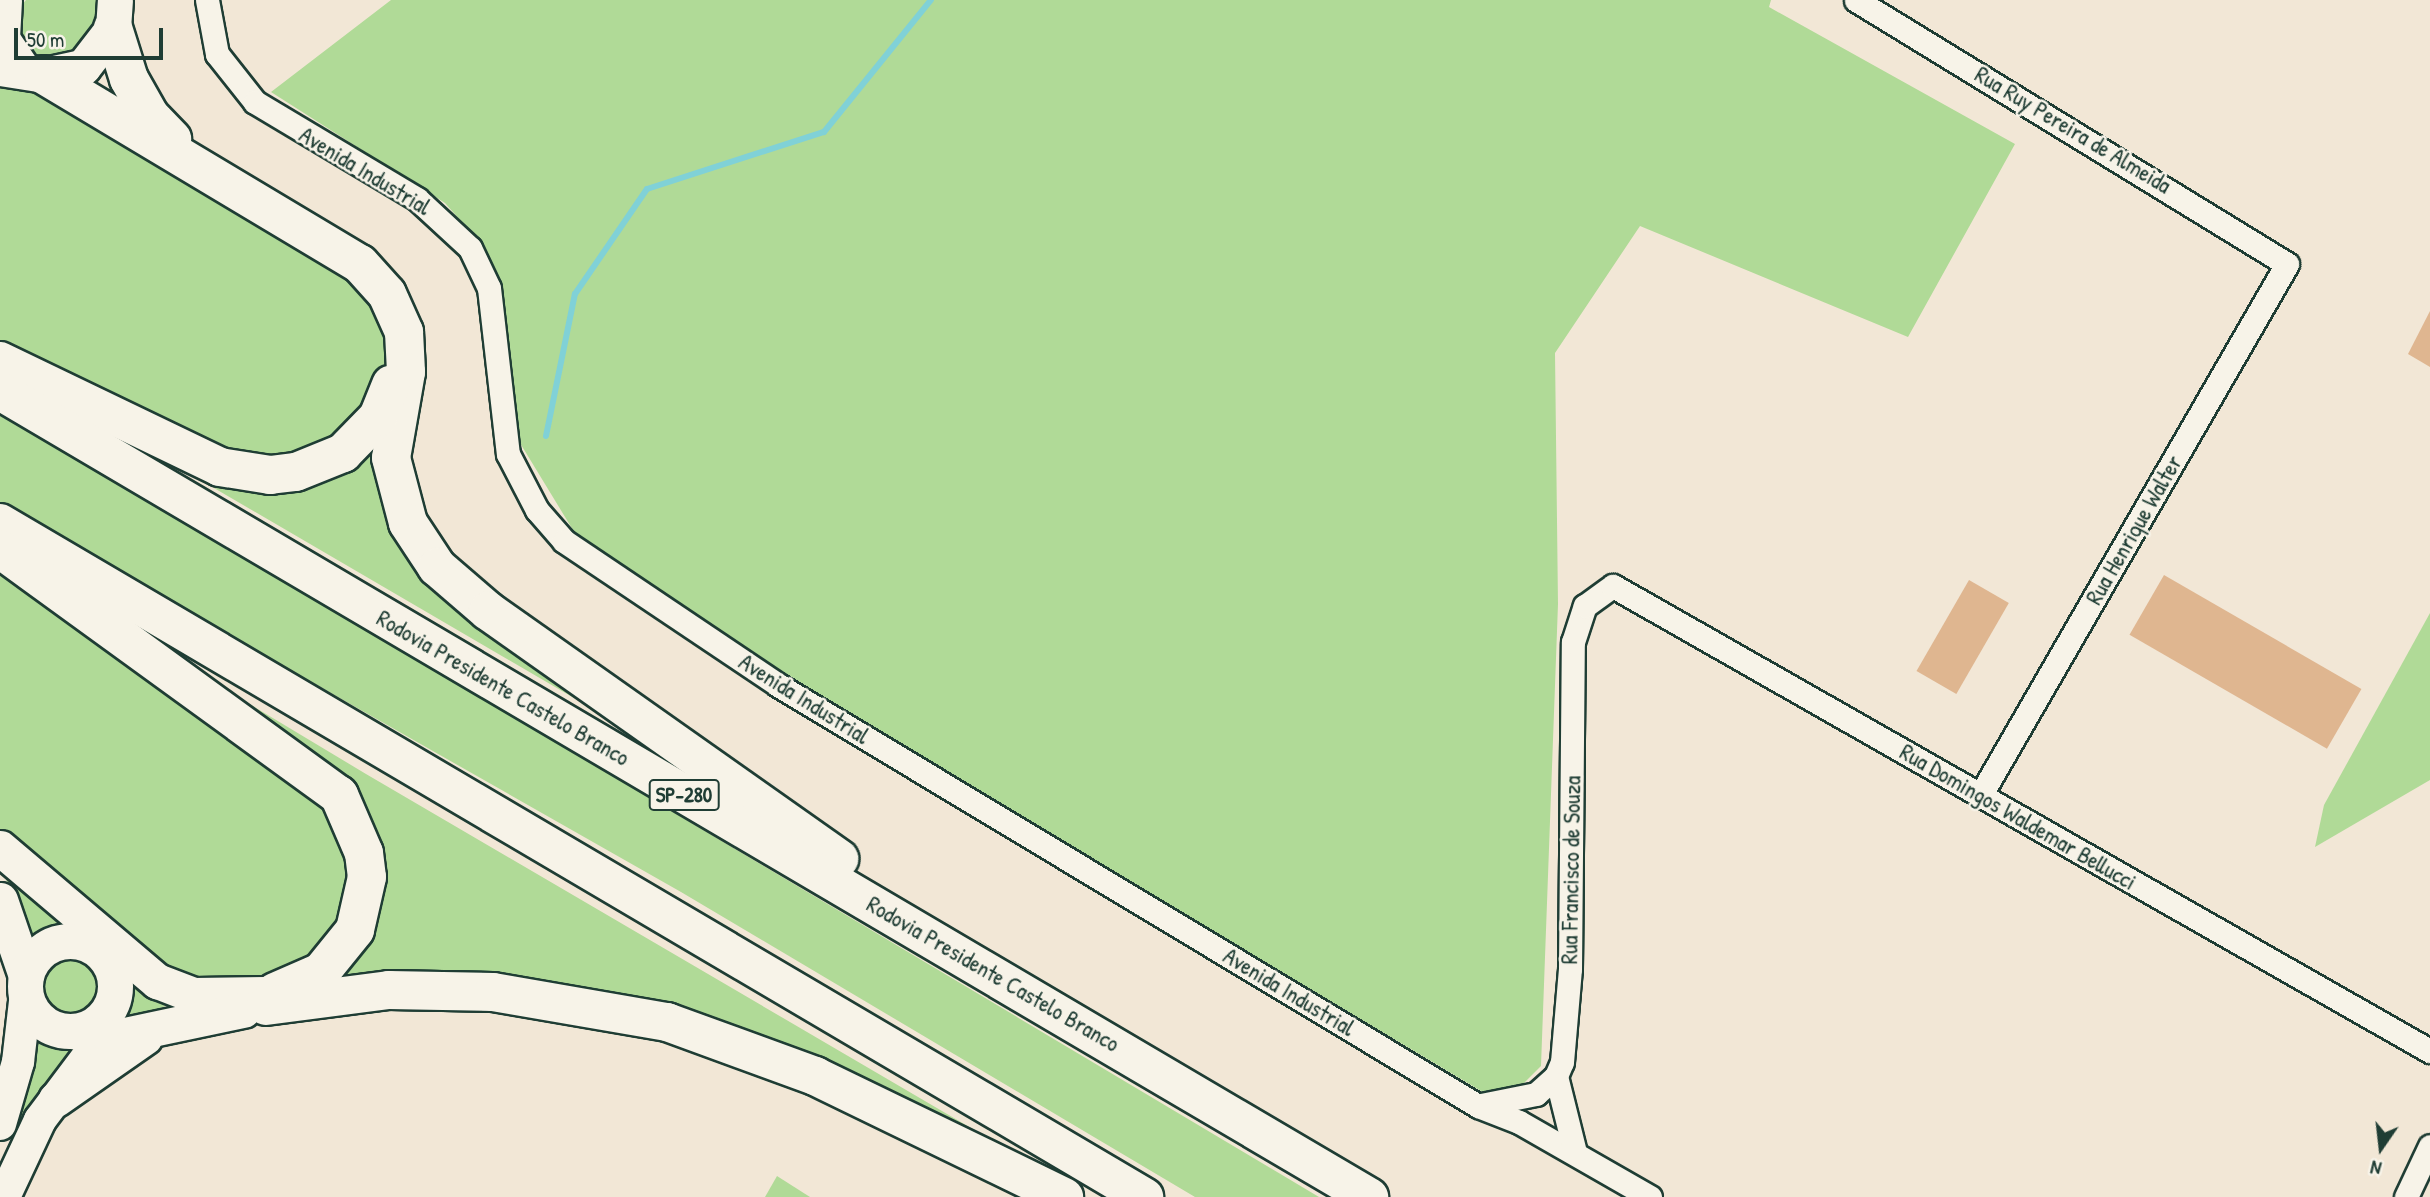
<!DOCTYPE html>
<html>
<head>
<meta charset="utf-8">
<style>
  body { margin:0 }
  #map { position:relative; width:2430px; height:1197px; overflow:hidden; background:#f2e7d6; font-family:"Patrick Hand",sans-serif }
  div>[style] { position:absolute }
  .green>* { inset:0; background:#b0da97 }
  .round { border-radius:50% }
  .stream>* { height:6px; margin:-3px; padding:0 3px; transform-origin:3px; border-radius:3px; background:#80d1d7 }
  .building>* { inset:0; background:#dfb690; transform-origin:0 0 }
  .roads { filter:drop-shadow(2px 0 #1f3d34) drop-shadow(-2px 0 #1f3d34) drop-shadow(0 2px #1f3d34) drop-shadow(0 -2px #1f3d34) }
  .street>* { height:23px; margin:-11.5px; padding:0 11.5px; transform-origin:11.5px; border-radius:11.5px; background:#f7f3e8 }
  .secondary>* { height:32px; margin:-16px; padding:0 16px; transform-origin:16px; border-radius:16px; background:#f7f3e8 }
  .primary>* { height:35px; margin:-17.5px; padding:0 17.5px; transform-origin:17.5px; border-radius:17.5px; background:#f7f3e8 }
  .primary>.ring { margin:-17.5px; padding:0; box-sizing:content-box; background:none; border:35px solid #f7f3e8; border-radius:50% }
  .highway>* { height:38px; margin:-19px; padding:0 19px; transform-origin:19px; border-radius:19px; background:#f7f3e8 }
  span { translate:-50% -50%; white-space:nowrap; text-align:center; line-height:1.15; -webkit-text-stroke:5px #f7f3e8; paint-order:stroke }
  .shield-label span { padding:2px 5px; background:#f7f3e8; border:2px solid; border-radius:5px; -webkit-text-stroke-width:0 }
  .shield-label { font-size:21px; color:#1f3d34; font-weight:700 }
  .street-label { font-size:23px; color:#1f3d34 }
  .north { position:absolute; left:2346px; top:1113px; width:70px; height:70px; -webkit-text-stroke:5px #f7f3e8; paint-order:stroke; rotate:194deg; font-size:19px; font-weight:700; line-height:28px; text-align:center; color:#1f3d34 }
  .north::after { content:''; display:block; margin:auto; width:24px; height:32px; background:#1f3d34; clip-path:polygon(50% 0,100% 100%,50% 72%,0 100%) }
  .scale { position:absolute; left:14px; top:28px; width:149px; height:32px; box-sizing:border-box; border:4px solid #1f3d34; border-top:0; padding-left:9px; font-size:21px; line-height:24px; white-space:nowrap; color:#1f3d34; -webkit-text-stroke:5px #f7f3e8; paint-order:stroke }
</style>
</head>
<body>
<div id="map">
  <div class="green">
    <div style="clip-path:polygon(26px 0,96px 0,97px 40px,49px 65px,15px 47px,18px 10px)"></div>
    <div style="clip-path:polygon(391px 0,1771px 0,1769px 7px,2015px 144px,1908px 337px,1640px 226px,1555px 353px,1558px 604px,1541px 1066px,1517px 1090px,1497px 1095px,1481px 1091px,786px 676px,576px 535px,520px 443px,502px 303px,482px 245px,445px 203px,271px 92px)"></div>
    <div style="clip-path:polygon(0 72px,351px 268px,388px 327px,389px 377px,351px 438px,261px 468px,0 352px)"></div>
    <div style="clip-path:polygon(0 408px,304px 592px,1319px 1197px,1195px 1197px,681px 892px,0 505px)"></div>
    <div style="clip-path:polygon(379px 434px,388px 505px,634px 733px,154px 453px,215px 477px)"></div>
    <div style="clip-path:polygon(0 559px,284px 759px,345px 824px,352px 911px,302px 974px,188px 987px,0 843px)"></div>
    <div style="clip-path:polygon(2430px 613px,2430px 780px,2315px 847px,2324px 805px)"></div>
    <div style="clip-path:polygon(203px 676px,366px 774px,1072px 1187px,784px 1053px,332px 982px,377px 855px)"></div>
    <div style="clip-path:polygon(2px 868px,64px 923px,45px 929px,29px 944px)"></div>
    <div class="round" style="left:38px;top:951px;width:68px;height:68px"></div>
    <div style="clip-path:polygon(126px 982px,174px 1003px,116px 1024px)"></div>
    <div style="clip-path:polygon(36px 1028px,57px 1040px,88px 1044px,13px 1143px)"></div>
    <div style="clip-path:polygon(777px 1176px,810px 1197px,765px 1197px)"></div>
  </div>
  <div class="stream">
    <div style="left:546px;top:436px;width:145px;rotate:-78.5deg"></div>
    <div style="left:575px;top:294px;width:127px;rotate:-55.6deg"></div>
    <div style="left:647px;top:189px;width:186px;rotate:-17.9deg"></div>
    <div style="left:824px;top:132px;width:170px;rotate:-51deg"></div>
  </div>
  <div class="building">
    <div style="clip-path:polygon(2430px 311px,2430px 367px,2408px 354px)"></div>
    <div style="left:2164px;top:575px;width:228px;height:69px;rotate:30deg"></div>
    <div style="left:1969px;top:580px;width:46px;height:105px;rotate:30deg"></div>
  </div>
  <div class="roads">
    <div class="street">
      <div style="left:207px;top:0;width:55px;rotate:79.5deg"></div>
      <div style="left:217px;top:54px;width:61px;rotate:51.6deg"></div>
      <div style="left:255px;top:102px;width:189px;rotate:30.9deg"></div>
      <div style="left:417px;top:199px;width:72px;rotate:42.8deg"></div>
      <div style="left:470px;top:248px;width:44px;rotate:64.6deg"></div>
      <div style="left:489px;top:288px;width:167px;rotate:83.5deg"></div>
      <div style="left:508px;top:454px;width:63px;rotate:62.6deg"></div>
      <div style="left:537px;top:510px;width:41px;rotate:48.9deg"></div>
      <div style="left:564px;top:541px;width:258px;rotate:33.9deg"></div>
      <div style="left:778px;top:685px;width:817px;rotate:31.02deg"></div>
      <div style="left:1478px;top:1106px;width:44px;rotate:21.3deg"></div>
      <div style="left:1519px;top:1122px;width:151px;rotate:29.8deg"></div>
      <div style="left:1856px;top:0;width:505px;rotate:31.49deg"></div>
      <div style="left:2287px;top:264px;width:614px;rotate:119.99deg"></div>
      <div style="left:1556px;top:1076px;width:78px;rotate:76deg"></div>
      <div style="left:1481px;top:1105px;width:56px;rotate:-11.3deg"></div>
      <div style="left:1536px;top:1094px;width:27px;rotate:-42deg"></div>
      <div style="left:1556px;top:1076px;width:15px;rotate:-67deg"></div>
      <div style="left:1562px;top:1062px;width:93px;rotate:-85.1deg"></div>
      <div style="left:1570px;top:969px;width:327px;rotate:-89.5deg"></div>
      <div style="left:1573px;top:642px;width:38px;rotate:-72deg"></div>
      <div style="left:1585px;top:606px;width:34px;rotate:-36deg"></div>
      <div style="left:1613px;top:586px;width:940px;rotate:29.65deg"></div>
      <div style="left:2406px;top:1197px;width:56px;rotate:-64.8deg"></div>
    </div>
    <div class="secondary">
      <div style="left:0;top:1124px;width:65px;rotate:-73.8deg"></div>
      <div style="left:18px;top:1062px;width:69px;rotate:-83.4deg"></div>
      <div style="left:4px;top:1197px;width:85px;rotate:-64.9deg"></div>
      <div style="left:40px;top:1120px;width:85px;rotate:-53.1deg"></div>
      <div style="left:91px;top:1052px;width:42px;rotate:-69deg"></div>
    </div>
    <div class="primary">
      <div style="left:4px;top:0;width:39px;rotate:93deg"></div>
      <div style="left:2px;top:39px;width:36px;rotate:56deg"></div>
      <div style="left:0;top:68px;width:45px;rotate:9deg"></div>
      <div style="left:44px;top:75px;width:40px;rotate:-12deg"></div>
      <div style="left:83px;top:67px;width:49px;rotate:-52.4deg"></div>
      <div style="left:113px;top:28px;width:28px;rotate:-86deg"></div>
      <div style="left:0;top:848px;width:206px;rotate:40.3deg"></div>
      <div style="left:157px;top:981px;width:40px;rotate:21deg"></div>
      <div style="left:194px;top:995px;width:71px;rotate:-0.8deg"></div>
      <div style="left:0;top:900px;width:80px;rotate:71.1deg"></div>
      <div class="ring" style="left:25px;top:941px;width:55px;height:55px"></div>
      <div style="left:72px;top:1031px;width:39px;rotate:10deg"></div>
      <div style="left:110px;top:1038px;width:136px;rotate:-11.9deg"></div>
      <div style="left:56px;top:1099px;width:108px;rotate:-34.9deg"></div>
    </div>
    <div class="highway">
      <div style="left:113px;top:28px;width:53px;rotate:72.6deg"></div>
      <div style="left:129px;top:79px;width:43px;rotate:60.4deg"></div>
      <div style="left:150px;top:116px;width:32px;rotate:46deg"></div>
      <div style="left:44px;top:75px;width:368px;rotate:30.9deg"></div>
      <div style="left:360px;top:264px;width:40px;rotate:48deg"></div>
      <div style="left:387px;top:294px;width:42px;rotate:65.9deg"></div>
      <div style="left:404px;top:332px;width:40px;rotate:87.1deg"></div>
      <div style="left:406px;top:372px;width:87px;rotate:99.9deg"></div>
      <div style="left:391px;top:458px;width:67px;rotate:75.3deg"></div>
      <div style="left:408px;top:523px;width:53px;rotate:56.6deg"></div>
      <div style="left:437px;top:567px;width:67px;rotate:40.8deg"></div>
      <div style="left:488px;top:611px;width:430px;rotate:35.2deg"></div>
      <div style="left:0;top:361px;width:244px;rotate:25.7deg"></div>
      <div style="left:220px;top:467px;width:51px;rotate:9.1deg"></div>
      <div style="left:270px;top:475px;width:26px;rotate:-7deg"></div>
      <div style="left:296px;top:472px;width:51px;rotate:-22deg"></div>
      <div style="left:343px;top:453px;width:50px;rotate:-45.8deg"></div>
      <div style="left:378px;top:417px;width:35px;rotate:-68deg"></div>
      <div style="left:0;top:391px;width:1589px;rotate:30.49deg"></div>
      <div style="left:0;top:523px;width:1328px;rotate:30.5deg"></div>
      <div style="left:0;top:549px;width:419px;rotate:36deg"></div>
      <div style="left:339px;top:795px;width:63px;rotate:66.7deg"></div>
      <div style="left:364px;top:853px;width:24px;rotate:83deg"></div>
      <div style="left:367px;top:877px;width:54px;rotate:102.8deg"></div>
      <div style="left:355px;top:930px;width:54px;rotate:129deg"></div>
      <div style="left:321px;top:972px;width:50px;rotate:156.5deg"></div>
      <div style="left:266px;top:1006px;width:124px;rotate:-7.4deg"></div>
      <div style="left:389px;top:990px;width:104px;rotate:1.1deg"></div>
      <div style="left:493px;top:992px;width:177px;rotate:9.8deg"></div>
      <div style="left:667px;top:1022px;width:158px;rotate:20deg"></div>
      <div style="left:815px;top:1076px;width:277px;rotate:25.9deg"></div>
    </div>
  </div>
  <div class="shield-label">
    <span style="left:684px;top:795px">SP-280</span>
  </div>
  <div class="street-label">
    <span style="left:2073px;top:130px;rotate:31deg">Rua Ruy Pereira de Almeida</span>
    <span style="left:365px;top:171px;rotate:31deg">Avenida Industrial</span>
    <span style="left:2134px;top:530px;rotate:-60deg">Rua Henrique Walter</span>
    <span style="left:503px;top:688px;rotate:30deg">Rodovia Presidente Castelo Branco</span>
    <span style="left:804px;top:699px;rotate:32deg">Avenida Industrial</span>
    <span style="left:2018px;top:817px;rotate:30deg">Rua Domingos Waldemar Bellucci</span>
    <span style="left:1571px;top:870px;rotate:-89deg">Rua Francisco de Souza</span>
    <span style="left:993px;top:974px;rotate:30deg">Rodovia Presidente Castelo Branco</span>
    <span style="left:1289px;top:992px;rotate:31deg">Avenida Industrial</span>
  </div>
  <div class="north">N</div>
  <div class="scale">50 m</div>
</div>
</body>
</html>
